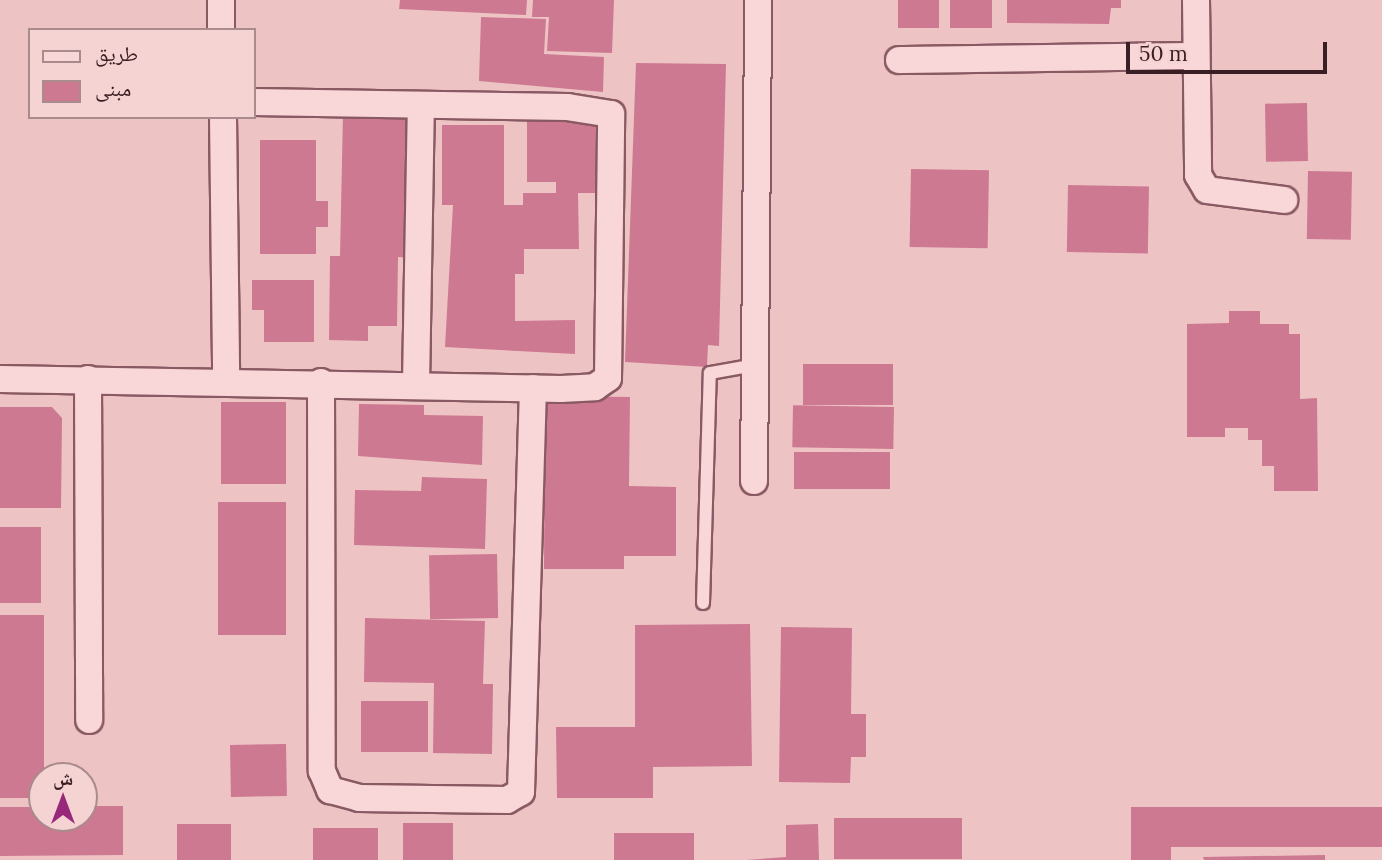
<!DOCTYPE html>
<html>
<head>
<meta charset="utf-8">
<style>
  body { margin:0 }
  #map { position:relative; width:1382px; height:860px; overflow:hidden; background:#eec3c4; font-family:Lora,"Noto Naskh Arabic",serif }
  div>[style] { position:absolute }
  .building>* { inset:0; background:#cd7992; transform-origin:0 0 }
  .roads { filter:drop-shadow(2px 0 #895a63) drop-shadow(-2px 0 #895a63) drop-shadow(0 2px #895a63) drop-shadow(0 -2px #895a63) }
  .lane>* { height:12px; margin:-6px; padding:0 6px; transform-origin:6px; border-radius:6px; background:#f9d6d7 }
  .street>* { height:26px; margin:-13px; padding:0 13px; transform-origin:13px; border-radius:13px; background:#f9d6d7 }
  span { translate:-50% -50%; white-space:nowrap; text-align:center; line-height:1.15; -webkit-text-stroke:5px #f6d3d3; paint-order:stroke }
  .legend { position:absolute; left:28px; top:28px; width:228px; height:91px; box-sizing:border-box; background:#f6d3d3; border:2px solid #aa8b8d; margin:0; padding:9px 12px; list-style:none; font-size:21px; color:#391e24 }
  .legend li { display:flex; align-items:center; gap:14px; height:35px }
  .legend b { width:35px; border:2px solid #aa8b8d }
  .north { position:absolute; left:28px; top:762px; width:70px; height:70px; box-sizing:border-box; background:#f6d3d3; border:2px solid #aa8b8d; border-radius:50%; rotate:0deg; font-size:19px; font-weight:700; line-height:28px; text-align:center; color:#391e24 }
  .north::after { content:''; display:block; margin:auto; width:24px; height:32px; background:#98297a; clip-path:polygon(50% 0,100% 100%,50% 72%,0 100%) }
  .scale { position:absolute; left:1126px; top:42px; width:201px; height:32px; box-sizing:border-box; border:4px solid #391e24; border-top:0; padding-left:9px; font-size:21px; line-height:24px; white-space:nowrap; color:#391e24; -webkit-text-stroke:5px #f6d3d3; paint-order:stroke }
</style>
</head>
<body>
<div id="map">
  <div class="building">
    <div style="clip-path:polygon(400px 0,527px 0,526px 15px,399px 9px)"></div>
    <div style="clip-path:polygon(533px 0,614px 0,612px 53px,547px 51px,549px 17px,532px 17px)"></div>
    <div style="left:898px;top:0;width:41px;height:28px"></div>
    <div style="left:950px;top:0;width:42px;height:28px"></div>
    <div style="clip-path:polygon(1007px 0,1121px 0,1121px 8px,1111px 8px,1109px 24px,1007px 23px)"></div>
    <div style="clip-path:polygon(481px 17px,546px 19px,544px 54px,604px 57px,603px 92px,479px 81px)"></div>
    <div style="clip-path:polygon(636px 63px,726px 64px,719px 346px,708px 345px,707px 367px,625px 362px)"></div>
    <div style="left:1307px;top:103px;width:58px;height:42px;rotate:89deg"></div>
    <div style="clip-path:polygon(343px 113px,413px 114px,410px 258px,398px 257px,397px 326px,368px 326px,368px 341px,329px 340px,330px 256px,340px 256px)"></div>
    <div style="clip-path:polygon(527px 114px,598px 114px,598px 193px,578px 193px,579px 249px,524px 249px,524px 274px,515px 274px,515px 321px,575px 320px,575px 354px,445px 347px,453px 205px,442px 205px,442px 125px,504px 125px,504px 205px,523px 205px,523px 193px,556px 193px,556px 182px,527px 182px)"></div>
    <div style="clip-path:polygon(260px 140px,316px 140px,316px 201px,328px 201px,328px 227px,316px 227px,316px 254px,260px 254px)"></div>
    <div style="left:911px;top:169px;width:78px;height:78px;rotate:1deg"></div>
    <div style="left:1308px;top:171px;width:44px;height:68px;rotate:1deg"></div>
    <div style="left:1068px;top:185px;width:81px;height:67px;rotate:1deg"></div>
    <div style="clip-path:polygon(252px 280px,314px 280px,314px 342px,264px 342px,264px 310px,252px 310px)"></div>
    <div style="clip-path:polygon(1229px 311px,1260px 311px,1260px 324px,1289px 324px,1289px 334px,1300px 334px,1300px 399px,1317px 398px,1318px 491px,1274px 491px,1274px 466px,1262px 466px,1262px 440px,1248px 440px,1248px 428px,1225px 428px,1225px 437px,1187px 437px,1187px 324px,1229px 323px)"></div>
    <div style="left:803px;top:364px;width:90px;height:41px"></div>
    <div style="clip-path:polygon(545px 396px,630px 397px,629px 486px,676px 487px,676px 556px,624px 556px,624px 569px,544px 569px)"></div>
    <div style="left:286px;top:402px;width:82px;height:65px;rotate:90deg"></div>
    <div style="clip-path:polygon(359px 404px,424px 405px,424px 415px,483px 416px,482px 465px,358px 456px)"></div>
    <div style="clip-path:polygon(0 407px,52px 407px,62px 418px,61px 508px,0 508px)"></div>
    <div style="left:894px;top:407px;width:42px;height:101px;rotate:91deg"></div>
    <div style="left:794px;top:452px;width:96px;height:37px"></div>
    <div style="clip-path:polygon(422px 477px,487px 479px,485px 549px,354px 545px,355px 490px,421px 491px)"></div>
    <div style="left:286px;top:502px;width:133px;height:68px;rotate:90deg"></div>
    <div style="left:0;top:527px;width:41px;height:76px"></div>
    <div style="left:497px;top:554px;width:64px;height:68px;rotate:89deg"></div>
    <div style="left:0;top:615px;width:44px;height:183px"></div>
    <div style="clip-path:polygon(365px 618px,485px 621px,483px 684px,493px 684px,492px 754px,433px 753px,434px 683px,364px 682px)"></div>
    <div style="clip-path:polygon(750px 624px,752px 766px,653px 767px,653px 798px,557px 798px,556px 727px,635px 727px,635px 625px)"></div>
    <div style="clip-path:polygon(781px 627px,852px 628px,851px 714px,866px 714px,866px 757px,851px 757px,850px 783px,779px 782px)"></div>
    <div style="left:361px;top:701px;width:67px;height:51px"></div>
    <div style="left:286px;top:744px;width:52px;height:56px;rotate:89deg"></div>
    <div style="clip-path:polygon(84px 806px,123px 806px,123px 855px,0 856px,0 807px,42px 807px,42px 818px,84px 818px)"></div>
    <div style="clip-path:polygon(1131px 807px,1382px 807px,1382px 847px,1171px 847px,1171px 860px,1131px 860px)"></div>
    <div style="left:834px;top:818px;width:128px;height:41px"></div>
    <div style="left:403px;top:823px;width:50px;height:37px"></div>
    <div style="left:177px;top:824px;width:54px;height:36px"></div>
    <div style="clip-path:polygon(818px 824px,819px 860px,746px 860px,786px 857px,786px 825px)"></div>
    <div style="left:313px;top:828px;width:65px;height:32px"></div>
    <div style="left:694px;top:833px;width:27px;height:80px;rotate:90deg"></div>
    <div style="clip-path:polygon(1325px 855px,1325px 860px,1204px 860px,1203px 857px)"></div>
  </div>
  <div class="roads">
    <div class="lane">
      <div style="left:703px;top:603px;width:230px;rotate:-88.3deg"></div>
      <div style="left:710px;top:373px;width:46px;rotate:-10.1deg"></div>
    </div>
    <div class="street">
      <div style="left:221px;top:0;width:30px;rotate:90deg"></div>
      <div style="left:1196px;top:0;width:175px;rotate:89.3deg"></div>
      <div style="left:1198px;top:175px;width:17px;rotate:59deg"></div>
      <div style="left:1207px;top:190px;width:78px;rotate:7.4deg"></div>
      <div style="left:899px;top:60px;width:295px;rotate:-0.8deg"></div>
      <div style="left:223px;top:117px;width:262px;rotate:89.3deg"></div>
      <div style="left:0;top:379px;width:561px;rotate:1.02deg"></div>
      <div style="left:561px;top:389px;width:34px;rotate:-3deg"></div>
      <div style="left:595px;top:387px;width:16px;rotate:-35deg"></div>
      <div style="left:608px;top:378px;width:264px;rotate:-89.3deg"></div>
      <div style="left:611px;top:114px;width:45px;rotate:-171deg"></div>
      <div style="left:567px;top:107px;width:313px;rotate:-179.1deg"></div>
      <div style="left:88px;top:379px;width:341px;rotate:89.8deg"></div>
      <div style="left:321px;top:382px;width:389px;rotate:89.9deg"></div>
      <div style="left:322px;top:771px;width:21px;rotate:67deg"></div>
      <div style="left:330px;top:790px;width:30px;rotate:15deg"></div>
      <div style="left:359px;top:798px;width:148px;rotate:0.8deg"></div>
      <div style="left:507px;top:800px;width:16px;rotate:-30deg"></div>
      <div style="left:521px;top:792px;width:404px;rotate:-88.3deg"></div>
      <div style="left:416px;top:385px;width:280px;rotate:-89deg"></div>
      <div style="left:754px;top:481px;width:481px;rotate:-89.5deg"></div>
    </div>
  </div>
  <ul class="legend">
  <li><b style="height:9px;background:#f9d6d7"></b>طريق</li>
  <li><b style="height:19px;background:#cd7992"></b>مبنى</li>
  </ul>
  <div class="north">ش</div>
  <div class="scale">50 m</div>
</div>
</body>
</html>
